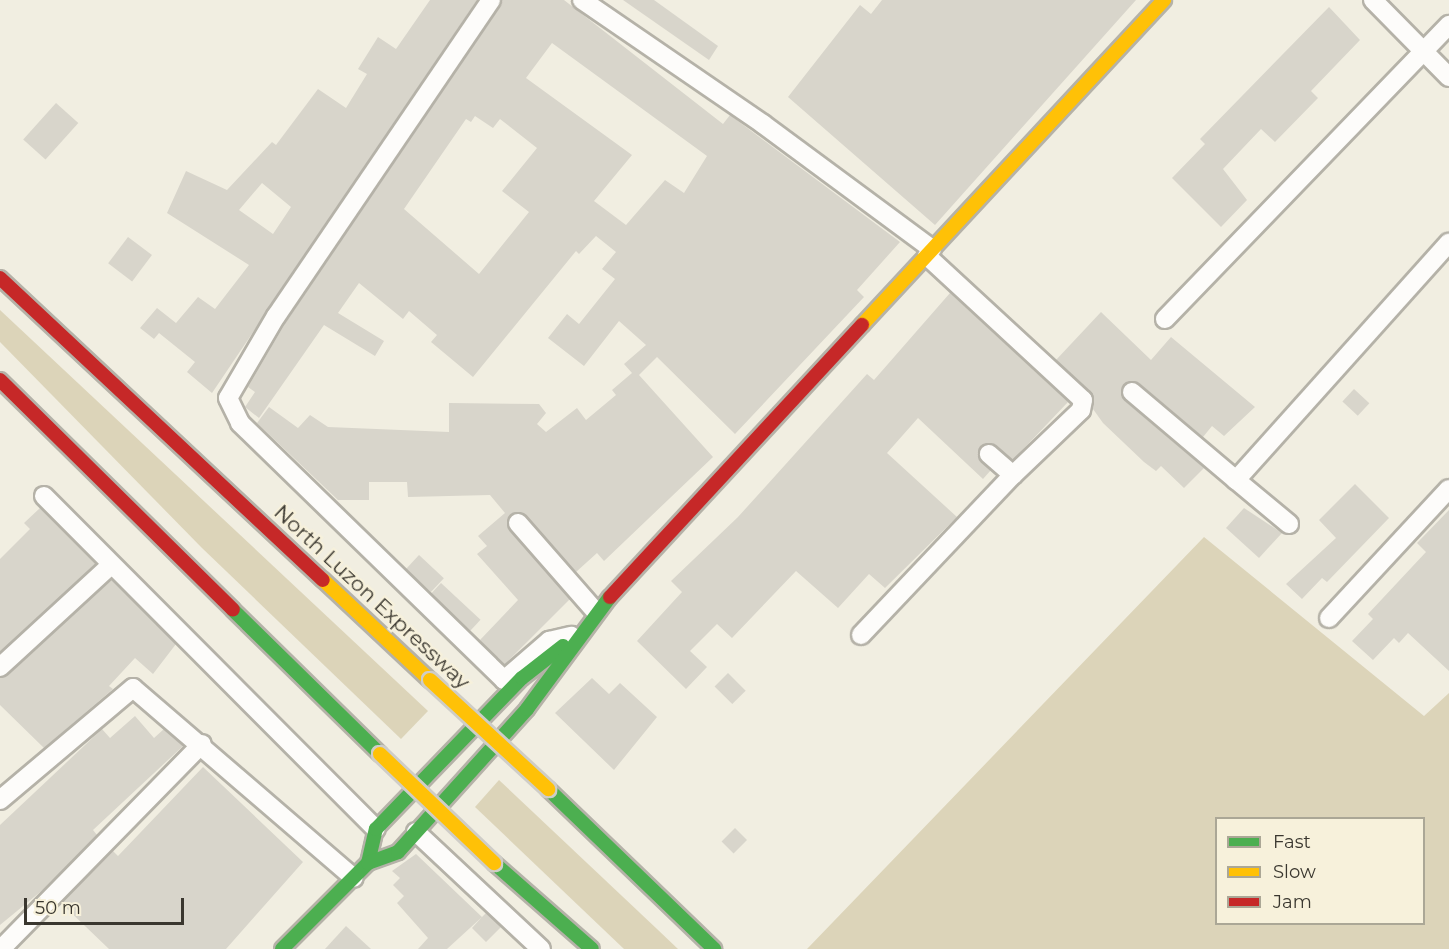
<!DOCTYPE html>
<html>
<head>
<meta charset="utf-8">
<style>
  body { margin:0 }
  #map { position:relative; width:1449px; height:949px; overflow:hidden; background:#f1eee1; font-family:Montserrat,sans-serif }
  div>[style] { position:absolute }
  .green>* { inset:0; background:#dcd4b9 }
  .building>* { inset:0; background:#d8d5cb; transform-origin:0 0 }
  .roads { filter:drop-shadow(2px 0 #b5b2a8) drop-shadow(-2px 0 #b5b2a8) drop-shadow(0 2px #b5b2a8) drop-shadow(0 -2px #b5b2a8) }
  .street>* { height:18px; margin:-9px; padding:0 9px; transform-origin:9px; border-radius:9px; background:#fdfcfa }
  .fast>* { height:14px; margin:-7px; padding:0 7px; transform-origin:7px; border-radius:7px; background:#4caf50 }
  .slow>* { height:14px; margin:-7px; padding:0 7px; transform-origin:7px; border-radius:7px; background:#ffc107 }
  .jam>* { height:14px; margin:-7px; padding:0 7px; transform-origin:7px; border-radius:7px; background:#c62828 }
  .bridges { filter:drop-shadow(2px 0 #cfcdc7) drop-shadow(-2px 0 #cfcdc7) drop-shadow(0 2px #cfcdc7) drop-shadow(0 -2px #cfcdc7) }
  .slow-bridge>* { height:14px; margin:-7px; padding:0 7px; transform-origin:7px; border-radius:7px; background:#ffc107 }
  span { translate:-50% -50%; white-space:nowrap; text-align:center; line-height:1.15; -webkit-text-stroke:4.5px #f7f1db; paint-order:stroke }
  .street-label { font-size:21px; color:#3a372f }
  .legend { position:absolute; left:1215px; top:817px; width:210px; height:108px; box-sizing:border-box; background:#f7f1db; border:2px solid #aba796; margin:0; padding:8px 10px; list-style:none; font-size:18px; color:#3a372f }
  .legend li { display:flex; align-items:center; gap:12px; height:30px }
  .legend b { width:30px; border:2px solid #aba796 }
  .scale { position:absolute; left:24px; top:898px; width:160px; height:27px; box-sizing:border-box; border:3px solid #3a372f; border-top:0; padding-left:8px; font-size:18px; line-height:21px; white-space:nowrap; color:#3a372f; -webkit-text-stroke:4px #f7f1db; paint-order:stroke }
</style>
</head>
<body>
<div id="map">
  <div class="green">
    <div style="clip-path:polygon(0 310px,428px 711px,401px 739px,202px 548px,0 342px)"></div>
    <div style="clip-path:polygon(evenodd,1204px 537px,1424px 716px,1449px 693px,1449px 949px,807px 949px,1204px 537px,1216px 818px,1424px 818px,1424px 924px,1216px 924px,1216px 818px)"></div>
    <div style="clip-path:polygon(499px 780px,657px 929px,678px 949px,624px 949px,475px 807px)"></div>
  </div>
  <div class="building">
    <div style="clip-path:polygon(evenodd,430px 0,477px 0,212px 393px,187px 372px,195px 362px,159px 333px,154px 339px,140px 328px,157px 308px,176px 323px,198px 297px,215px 309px,249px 265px,167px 213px,186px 171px,227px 190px,272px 142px,276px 145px,318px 89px,346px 108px,367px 74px,358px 69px,378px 37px,396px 49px,430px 0,262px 183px,291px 207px,273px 234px,239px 210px,262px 183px)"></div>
    <div style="clip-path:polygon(evenodd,502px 0,564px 0,723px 124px,730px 115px,900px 242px,857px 290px,864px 297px,735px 434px,657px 357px,639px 375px,713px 457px,604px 561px,597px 553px,576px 572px,526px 516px,510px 515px,510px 530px,570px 599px,504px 665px,480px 640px,518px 600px,477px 554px,487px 546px,478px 536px,505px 513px,490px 495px,408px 497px,407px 482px,369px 482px,369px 500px,338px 500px,257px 423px,269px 407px,298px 428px,310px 415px,328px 427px,449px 432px,449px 403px,539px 404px,546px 413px,537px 424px,546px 432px,577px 408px,586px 420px,616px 395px,612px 390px,632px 373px,624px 364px,646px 345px,619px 321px,584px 366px,548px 338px,567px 314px,579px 324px,615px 279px,602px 269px,616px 252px,596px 236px,579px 254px,576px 251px,473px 377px,431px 342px,437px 335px,409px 311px,403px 319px,359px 283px,338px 313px,384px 341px,375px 356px,324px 325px,259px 418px,245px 407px,255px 392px,248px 387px,286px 322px,502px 0,552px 43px,707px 156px,684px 193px,665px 180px,626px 225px,594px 201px,632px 155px,526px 78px,552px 43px,502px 0,475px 116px,493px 128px,500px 119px,537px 148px,502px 191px,529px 212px,479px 274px,404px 209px,466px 119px,471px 122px,475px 116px)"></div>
    <div style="clip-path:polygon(623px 0,654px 0,718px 46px,709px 60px)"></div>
    <div style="clip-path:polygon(882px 0,1136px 0,935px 225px,788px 97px,860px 5px,871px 14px)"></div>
    <div style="clip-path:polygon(1329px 7px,1360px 40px,1311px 91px,1318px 98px,1275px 142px,1261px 129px,1223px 169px,1247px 200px,1221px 227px,1172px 178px,1205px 144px,1200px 139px)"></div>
    <div style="left:56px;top:103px;width:30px;height:49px;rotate:42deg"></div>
    <div style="left:128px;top:237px;width:30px;height:33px;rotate:37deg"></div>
    <div style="clip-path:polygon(950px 293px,1068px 402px,1013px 460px,992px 443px,981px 446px,979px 458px,991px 470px,983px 479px,918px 418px,887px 453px,957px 517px,885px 588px,869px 574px,838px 608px,796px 571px,732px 638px,717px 624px,690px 651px,707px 667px,686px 689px,637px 641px,682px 592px,671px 581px,738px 517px,867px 374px,874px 380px)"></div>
    <div style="clip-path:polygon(1101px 312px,1151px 360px,1171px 337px,1255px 407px,1224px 436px,1212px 426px,1203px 437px,1139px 383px,1124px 384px,1125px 401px,1204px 468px,1184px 488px,1161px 466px,1156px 471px,1144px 462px,1103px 423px,1093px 409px,1091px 392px,1056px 360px)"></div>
    <div style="left:1354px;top:389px;width:21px;height:17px;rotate:43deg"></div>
    <div style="clip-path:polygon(1355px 484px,1389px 518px,1327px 582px,1322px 578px,1302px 599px,1286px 584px,1336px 538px,1319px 520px)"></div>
    <div style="clip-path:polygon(40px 508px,96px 564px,0 652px,0 559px,30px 529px,24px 523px)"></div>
    <div style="clip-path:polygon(1244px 508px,1282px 533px,1259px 558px,1226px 528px)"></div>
    <div style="clip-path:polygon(1449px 510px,1449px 671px,1408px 633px,1399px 643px,1394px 638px,1373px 660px,1352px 641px,1373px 619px,1368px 614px,1426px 552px,1417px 543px)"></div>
    <div style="left:419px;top:555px;width:34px;height:19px;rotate:43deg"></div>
    <div style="clip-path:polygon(112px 580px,176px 644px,153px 674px,135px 658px,109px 686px,113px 689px,44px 748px,0 705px,0 678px)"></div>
    <div style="left:441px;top:583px;width:54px;height:15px;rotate:43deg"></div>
    <div style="left:728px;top:673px;width:25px;height:19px;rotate:45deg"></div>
    <div style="clip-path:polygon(592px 678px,609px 694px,620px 683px,657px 717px,614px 770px,555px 713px)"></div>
    <div style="clip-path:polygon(135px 716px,154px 738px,164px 729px,183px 746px,93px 830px,97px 835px,45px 888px,0 925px,0 825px,102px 729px,110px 738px)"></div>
    <div style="clip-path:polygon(203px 767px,303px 862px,226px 949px,109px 949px,61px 903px,113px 851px,118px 856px)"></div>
    <div style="left:735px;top:828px;width:17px;height:19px;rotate:45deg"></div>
    <div style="clip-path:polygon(416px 854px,482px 917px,486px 913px,501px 927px,486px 942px,472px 928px,482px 917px,447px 949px,418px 949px,428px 938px,397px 903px,404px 896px,393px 885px,400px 878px,392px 871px)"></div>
    <div style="clip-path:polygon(346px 926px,371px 949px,325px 949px)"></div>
  </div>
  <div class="roads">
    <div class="street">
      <div style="left:491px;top:0;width:382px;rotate:124.2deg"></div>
      <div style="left:276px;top:316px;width:95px;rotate:120.3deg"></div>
      <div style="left:228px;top:398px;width:28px;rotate:64deg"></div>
      <div style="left:240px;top:423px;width:368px;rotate:44.2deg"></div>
      <div style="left:504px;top:680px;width:60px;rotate:-40.9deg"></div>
      <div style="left:549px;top:641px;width:23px;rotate:-13deg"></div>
      <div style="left:582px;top:0;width:219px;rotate:34.4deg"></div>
      <div style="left:763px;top:124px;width:210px;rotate:36.5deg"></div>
      <div style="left:1373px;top:0;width:108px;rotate:45.4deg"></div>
      <div style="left:927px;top:256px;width:212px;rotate:42.7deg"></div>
      <div style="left:1083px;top:400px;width:10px;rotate:101deg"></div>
      <div style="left:1081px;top:410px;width:94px;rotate:136.3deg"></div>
      <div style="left:1013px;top:475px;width:32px;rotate:-139deg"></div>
      <div style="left:1165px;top:319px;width:409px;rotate:-46deg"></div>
      <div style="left:1132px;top:392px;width:136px;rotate:40.2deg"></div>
      <div style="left:44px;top:496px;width:470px;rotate:45.1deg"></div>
      <div style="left:518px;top:523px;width:118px;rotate:48.8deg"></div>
      <div style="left:1289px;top:524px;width:69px;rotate:-140.3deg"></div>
      <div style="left:1236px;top:480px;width:319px;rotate:-48.1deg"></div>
      <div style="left:1329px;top:618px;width:176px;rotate:-47.1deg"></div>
      <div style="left:861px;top:635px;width:221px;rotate:-46.5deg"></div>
      <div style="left:0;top:667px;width:149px;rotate:-42.6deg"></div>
      <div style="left:0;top:800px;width:174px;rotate:-40.1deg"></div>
      <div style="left:133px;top:688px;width:291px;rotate:40.7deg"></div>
      <div style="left:416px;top:832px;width:171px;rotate:43.1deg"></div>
      <div style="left:1px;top:949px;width:287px;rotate:-45.6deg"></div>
    </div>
    <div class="fast">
      <div style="left:233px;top:610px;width:206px;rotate:44.4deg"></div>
      <div style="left:548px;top:789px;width:231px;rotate:43.9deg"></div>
      <div style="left:368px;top:863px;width:35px;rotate:-77deg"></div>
      <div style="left:376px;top:829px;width:210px;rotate:-46deg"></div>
      <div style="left:522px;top:678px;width:52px;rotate:-38deg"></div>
      <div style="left:494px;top:863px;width:130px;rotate:41.3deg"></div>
      <div style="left:282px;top:949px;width:122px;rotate:-45deg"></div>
      <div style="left:368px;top:863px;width:32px;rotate:-20deg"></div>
      <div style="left:398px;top:852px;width:193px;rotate:-47.9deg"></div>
      <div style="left:527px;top:709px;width:139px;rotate:-53.5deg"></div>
    </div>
    <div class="slow">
      <div style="left:862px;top:325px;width:444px;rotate:-47.1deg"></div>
      <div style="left:323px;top:580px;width:146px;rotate:43.1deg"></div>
    </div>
    <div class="jam">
      <div style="left:0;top:278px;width:442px;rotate:43.1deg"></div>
      <div style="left:0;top:380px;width:327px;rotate:44.6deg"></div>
      <div style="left:610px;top:597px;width:371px;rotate:-47.2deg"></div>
    </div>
  </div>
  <div class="bridges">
    <div class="slow-bridge">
      <div style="left:430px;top:680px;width:161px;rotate:42.7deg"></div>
      <div style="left:380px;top:754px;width:158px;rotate:43.7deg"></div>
    </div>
  </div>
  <div class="street-label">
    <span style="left:372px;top:597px;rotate:43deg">North Luzon Expressway</span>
  </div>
  <ul class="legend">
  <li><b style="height:8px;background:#4caf50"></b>Fast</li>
  <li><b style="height:8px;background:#ffc107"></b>Slow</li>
  <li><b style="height:8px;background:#c62828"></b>Jam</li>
  </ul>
  <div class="scale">50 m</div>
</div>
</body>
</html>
